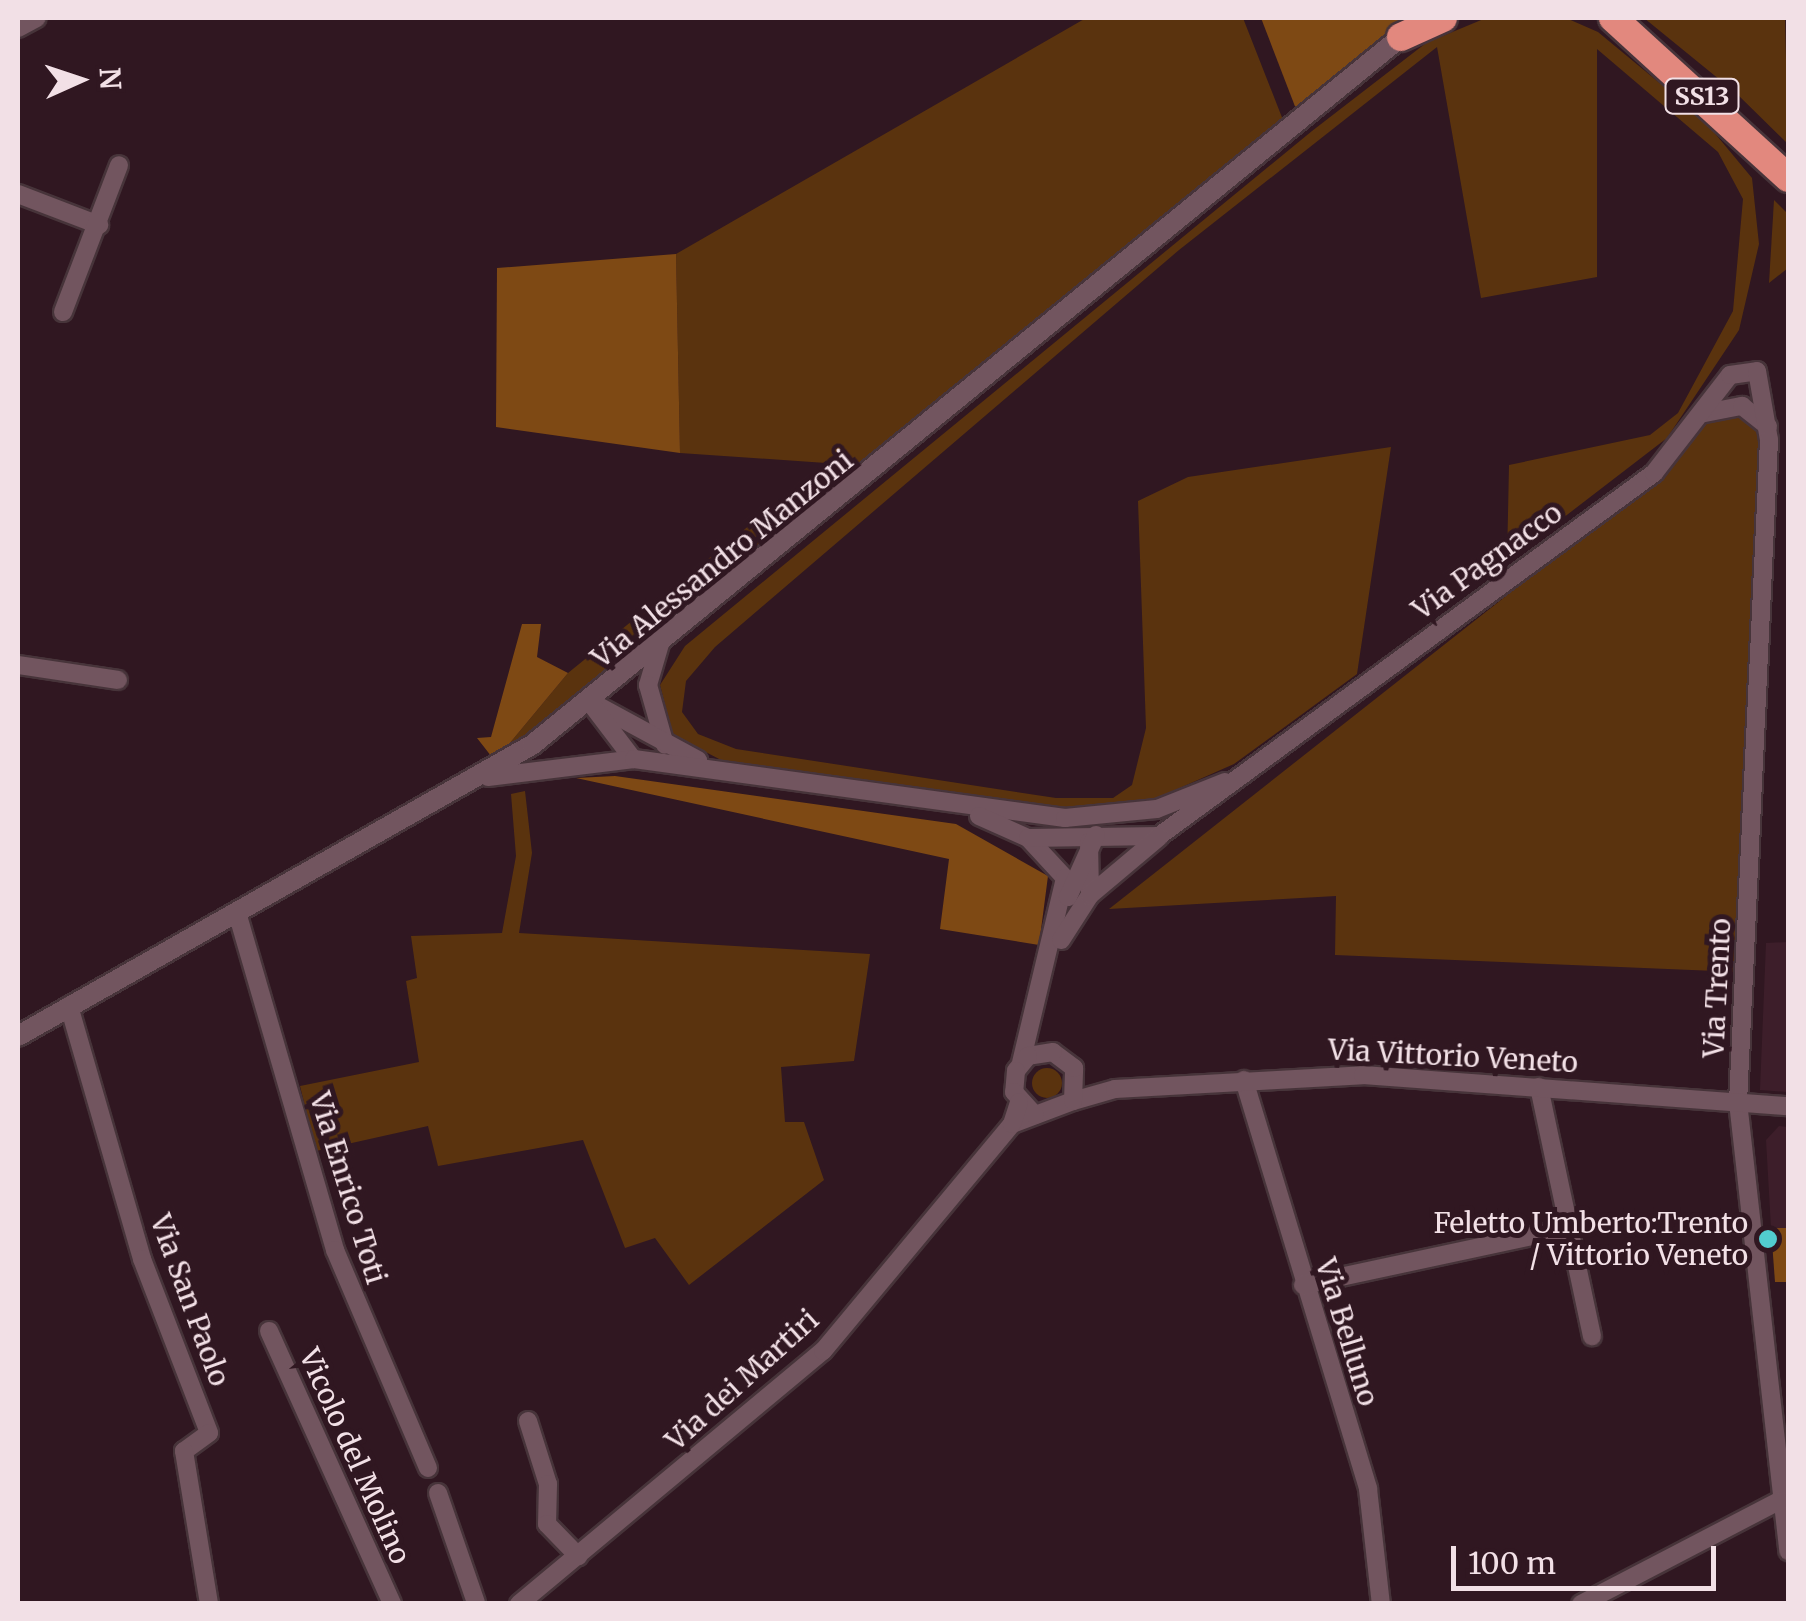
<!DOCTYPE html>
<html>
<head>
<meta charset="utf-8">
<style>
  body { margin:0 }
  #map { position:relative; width:1806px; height:1621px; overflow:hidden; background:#301721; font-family:Merriweather,serif }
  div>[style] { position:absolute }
  .built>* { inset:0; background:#3d1e2a }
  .green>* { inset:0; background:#5a330e }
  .round { border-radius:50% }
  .forest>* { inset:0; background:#7e4914 }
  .roads { filter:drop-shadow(2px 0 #47343a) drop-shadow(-2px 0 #47343a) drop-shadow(0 2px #47343a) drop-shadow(0 -2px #47343a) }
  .minor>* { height:18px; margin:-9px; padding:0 9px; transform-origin:9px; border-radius:9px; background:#72555f }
  .tertiary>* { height:20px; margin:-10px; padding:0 10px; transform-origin:10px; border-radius:10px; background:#72555f }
  .trunk>* { height:28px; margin:-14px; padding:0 14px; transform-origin:14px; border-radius:14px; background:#e2887e }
  .dots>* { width:28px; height:28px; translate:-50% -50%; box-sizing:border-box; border:5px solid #301721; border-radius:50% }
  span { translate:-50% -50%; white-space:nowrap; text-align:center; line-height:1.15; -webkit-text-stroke:10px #301721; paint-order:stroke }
  .shield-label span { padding:2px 8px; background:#301721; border:2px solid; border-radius:8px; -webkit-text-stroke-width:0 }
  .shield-label { font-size:25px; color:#f2e0e6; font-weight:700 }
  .street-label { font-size:28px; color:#f2e0e6 }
  .poi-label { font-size:28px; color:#f2e0e6 }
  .right { translate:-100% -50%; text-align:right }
  .frame { position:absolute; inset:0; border:20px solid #f2e0e6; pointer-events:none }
  .north { position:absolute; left:30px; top:30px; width:100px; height:100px; -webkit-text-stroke:8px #301721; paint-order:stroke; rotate:87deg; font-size:28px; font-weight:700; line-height:40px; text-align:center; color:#f2e0e6 }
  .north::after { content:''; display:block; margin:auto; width:35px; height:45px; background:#f2e0e6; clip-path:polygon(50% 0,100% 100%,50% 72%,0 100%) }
  .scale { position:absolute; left:1451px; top:1546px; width:265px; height:45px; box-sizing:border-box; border:5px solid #f2e0e6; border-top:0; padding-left:12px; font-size:30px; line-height:35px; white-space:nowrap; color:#f2e0e6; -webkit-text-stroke:8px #301721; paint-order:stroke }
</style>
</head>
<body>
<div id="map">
  <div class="built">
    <div style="clip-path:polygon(1788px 942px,1788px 1092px,1760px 1090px,1766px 943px)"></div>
    <div style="clip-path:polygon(1779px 1126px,1788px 1127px,1788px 1228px,1771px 1228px,1766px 1140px)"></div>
  </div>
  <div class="green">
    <div style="clip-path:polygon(1086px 18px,1243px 18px,1283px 120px,495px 761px,568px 673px,826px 463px,680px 453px,676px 254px)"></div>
    <div style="clip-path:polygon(1486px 18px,1566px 18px,1598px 32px,1703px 119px,1752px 178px,1759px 244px,1739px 330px,1667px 438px,1507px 561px,1509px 465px,1650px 435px,1678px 413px,1733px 311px,1743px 199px,1718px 152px,1597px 49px,1597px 277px,1481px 298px,1437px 47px,1179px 250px,715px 647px,686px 681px,682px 712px,698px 734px,736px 749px,1056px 798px,1113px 798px,1132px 785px,1146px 728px,1138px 501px,1188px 477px,1391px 447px,1357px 674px,1234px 764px,1148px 802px,1095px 812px,721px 760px,673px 735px,660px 685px,685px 646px,1312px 131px,1426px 43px)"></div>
    <div style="clip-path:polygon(1644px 18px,1785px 18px,1788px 144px,1736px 93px)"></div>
    <div style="clip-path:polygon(1774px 200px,1788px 214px,1788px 268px,1769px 283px)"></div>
    <div style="clip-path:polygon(1737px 413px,1760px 434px,1740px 972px,1335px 955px,1336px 896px,1109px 909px,1653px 480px,1706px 422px)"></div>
    <div style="clip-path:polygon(525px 791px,532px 853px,519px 933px,870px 954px,854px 1061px,781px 1067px,785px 1122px,804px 1122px,824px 1180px,689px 1285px,655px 1238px,625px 1248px,583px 1140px,438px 1166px,428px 1126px,316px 1151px,300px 1086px,419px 1062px,406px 981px,417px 978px,411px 936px,502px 933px,516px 856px,511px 794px)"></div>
    <div class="round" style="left:1032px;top:1068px;width:30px;height:30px"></div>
  </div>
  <div class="forest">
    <div style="clip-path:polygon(1261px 18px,1404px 18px,1296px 109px)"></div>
    <div style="clip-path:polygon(676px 254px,680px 453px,496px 427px,497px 268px)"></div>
    <div style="clip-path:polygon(522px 624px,541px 624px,537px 657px,568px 673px,495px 761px,477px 738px,491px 737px)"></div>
    <div style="clip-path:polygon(615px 776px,956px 824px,1048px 876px,1039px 945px,940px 929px,949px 859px,576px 778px)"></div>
    <div style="clip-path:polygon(1771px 1228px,1788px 1228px,1788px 1282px,1775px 1282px)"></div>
  </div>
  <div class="roads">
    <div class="minor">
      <div style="left:18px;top:28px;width:21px;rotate:-28deg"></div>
      <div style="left:18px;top:194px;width:87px;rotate:20.9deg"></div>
      <div style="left:63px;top:312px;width:157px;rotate:-69.1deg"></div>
      <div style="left:1705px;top:413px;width:38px;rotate:-11deg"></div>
      <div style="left:1742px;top:406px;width:33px;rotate:38deg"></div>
      <div style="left:660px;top:644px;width:43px;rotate:106.3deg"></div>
      <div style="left:648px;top:685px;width:62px;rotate:74.2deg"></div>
      <div style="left:18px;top:665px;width:101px;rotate:8.5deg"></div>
      <div style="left:591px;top:702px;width:122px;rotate:28.5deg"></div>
      <div style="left:592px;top:705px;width:68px;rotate:52.8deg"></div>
      <div style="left:488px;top:777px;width:147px;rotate:-7deg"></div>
      <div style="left:634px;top:759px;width:435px;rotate:7.8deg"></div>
      <div style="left:1065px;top:818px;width:92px;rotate:-5.6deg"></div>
      <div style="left:1157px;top:809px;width:73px;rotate:-21.7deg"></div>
      <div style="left:979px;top:816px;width:54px;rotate:24.2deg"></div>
      <div style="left:1028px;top:838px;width:54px;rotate:47.2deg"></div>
      <div style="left:1065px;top:878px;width:189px;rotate:103.4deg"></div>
      <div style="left:1028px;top:838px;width:131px;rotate:-0.9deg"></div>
      <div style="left:1159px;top:836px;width:614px;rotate:-36.25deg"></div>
      <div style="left:1654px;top:473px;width:124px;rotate:-52.2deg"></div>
      <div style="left:1730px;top:375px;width:27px;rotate:-8deg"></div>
      <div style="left:1757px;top:371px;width:70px;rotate:80.1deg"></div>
      <div style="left:1769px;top:440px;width:663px;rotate:92.68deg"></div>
      <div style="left:1738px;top:1102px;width:452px;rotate:83.6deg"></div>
      <div style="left:1089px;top:842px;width:53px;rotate:88.9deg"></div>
      <div style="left:1068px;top:897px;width:68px;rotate:-65.7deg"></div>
      <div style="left:238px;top:916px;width:348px;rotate:73.8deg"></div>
      <div style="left:335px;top:1250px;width:237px;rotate:66.9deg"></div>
      <div style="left:1061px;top:940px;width:54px;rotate:-57.2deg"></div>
      <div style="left:1090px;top:895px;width:90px;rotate:-40deg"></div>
      <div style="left:69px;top:1006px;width:263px;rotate:73.9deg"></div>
      <div style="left:142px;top:1259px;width:186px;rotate:68.9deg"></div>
      <div style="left:209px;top:1433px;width:31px;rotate:144deg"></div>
      <div style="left:184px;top:1451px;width:155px;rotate:80.7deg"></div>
      <div style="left:1244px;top:1080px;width:427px;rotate:73.1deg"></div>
      <div style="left:1368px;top:1489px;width:116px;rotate:83.6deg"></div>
      <div style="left:1539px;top:1087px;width:255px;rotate:78deg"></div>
      <div style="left:1073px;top:1101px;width:44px;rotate:-15.9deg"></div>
      <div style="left:1115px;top:1089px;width:248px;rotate:-3.2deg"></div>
      <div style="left:1363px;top:1075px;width:426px;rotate:4.2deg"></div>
      <div style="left:1012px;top:1124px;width:65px;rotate:-20.7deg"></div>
      <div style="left:1073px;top:1101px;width:33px;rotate:-88deg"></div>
      <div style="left:1074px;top:1068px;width:26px;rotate:-143deg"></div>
      <div style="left:1053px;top:1052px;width:25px;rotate:171deg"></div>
      <div style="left:1028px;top:1056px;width:19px;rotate:129deg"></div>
      <div style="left:1016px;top:1071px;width:21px;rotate:95deg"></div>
      <div style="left:1014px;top:1092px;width:31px;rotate:48deg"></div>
      <div style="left:1303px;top:1285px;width:272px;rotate:-12.1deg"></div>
      <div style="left:269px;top:1331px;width:299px;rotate:65.7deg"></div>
      <div style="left:528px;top:1421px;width:66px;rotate:72.4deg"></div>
      <div style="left:548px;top:1484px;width:40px;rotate:91.4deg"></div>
      <div style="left:547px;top:1524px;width:45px;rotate:45.9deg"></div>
      <div style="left:438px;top:1493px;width:116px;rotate:70.9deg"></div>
      <div style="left:519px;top:1604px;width:396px;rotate:-39.8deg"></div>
      <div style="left:823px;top:1351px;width:295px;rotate:-50.2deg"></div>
      <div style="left:1012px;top:1124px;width:23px;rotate:-72deg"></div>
      <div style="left:1581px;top:1604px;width:223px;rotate:-27.5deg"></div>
    </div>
    <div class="tertiary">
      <div style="left:18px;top:1036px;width:591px;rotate:-29.52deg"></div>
      <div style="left:532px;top:745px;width:1121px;rotate:-39.17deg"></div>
    </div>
    <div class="trunk">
      <div style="left:1613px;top:18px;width:237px;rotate:42.4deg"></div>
      <div style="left:1401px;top:37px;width:46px;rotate:-24.3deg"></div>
    </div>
  </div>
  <div class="dots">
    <div style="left:1768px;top:1239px;background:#52cdcf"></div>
  </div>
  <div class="shield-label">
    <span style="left:1702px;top:96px">SS13</span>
  </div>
  <div class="street-label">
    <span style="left:722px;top:559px;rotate:-39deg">Via Alessandro Manzoni</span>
    <span style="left:1487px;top:561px;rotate:-36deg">Via Pagnacco</span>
    <span style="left:1717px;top:988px;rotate:-87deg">Via Trento</span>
    <span style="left:1453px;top:1056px;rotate:3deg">Via Vittorio Veneto</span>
    <span style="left:348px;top:1188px;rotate:73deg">Via Enrico Toti</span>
    <span style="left:190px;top:1300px;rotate:70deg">Via San Paolo</span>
    <span style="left:1347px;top:1332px;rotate:73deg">Via Belluno</span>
    <span style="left:742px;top:1380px;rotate:-42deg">Via dei Martiri</span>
    <span style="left:355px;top:1456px;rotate:66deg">Vicolo del Molino</span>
  </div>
  <div class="poi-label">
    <span class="right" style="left:1748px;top:1239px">Feletto Umberto:Trento<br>/ Vittorio Veneto</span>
  </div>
  <div class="frame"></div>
  <div class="north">N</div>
  <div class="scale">100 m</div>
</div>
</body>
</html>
